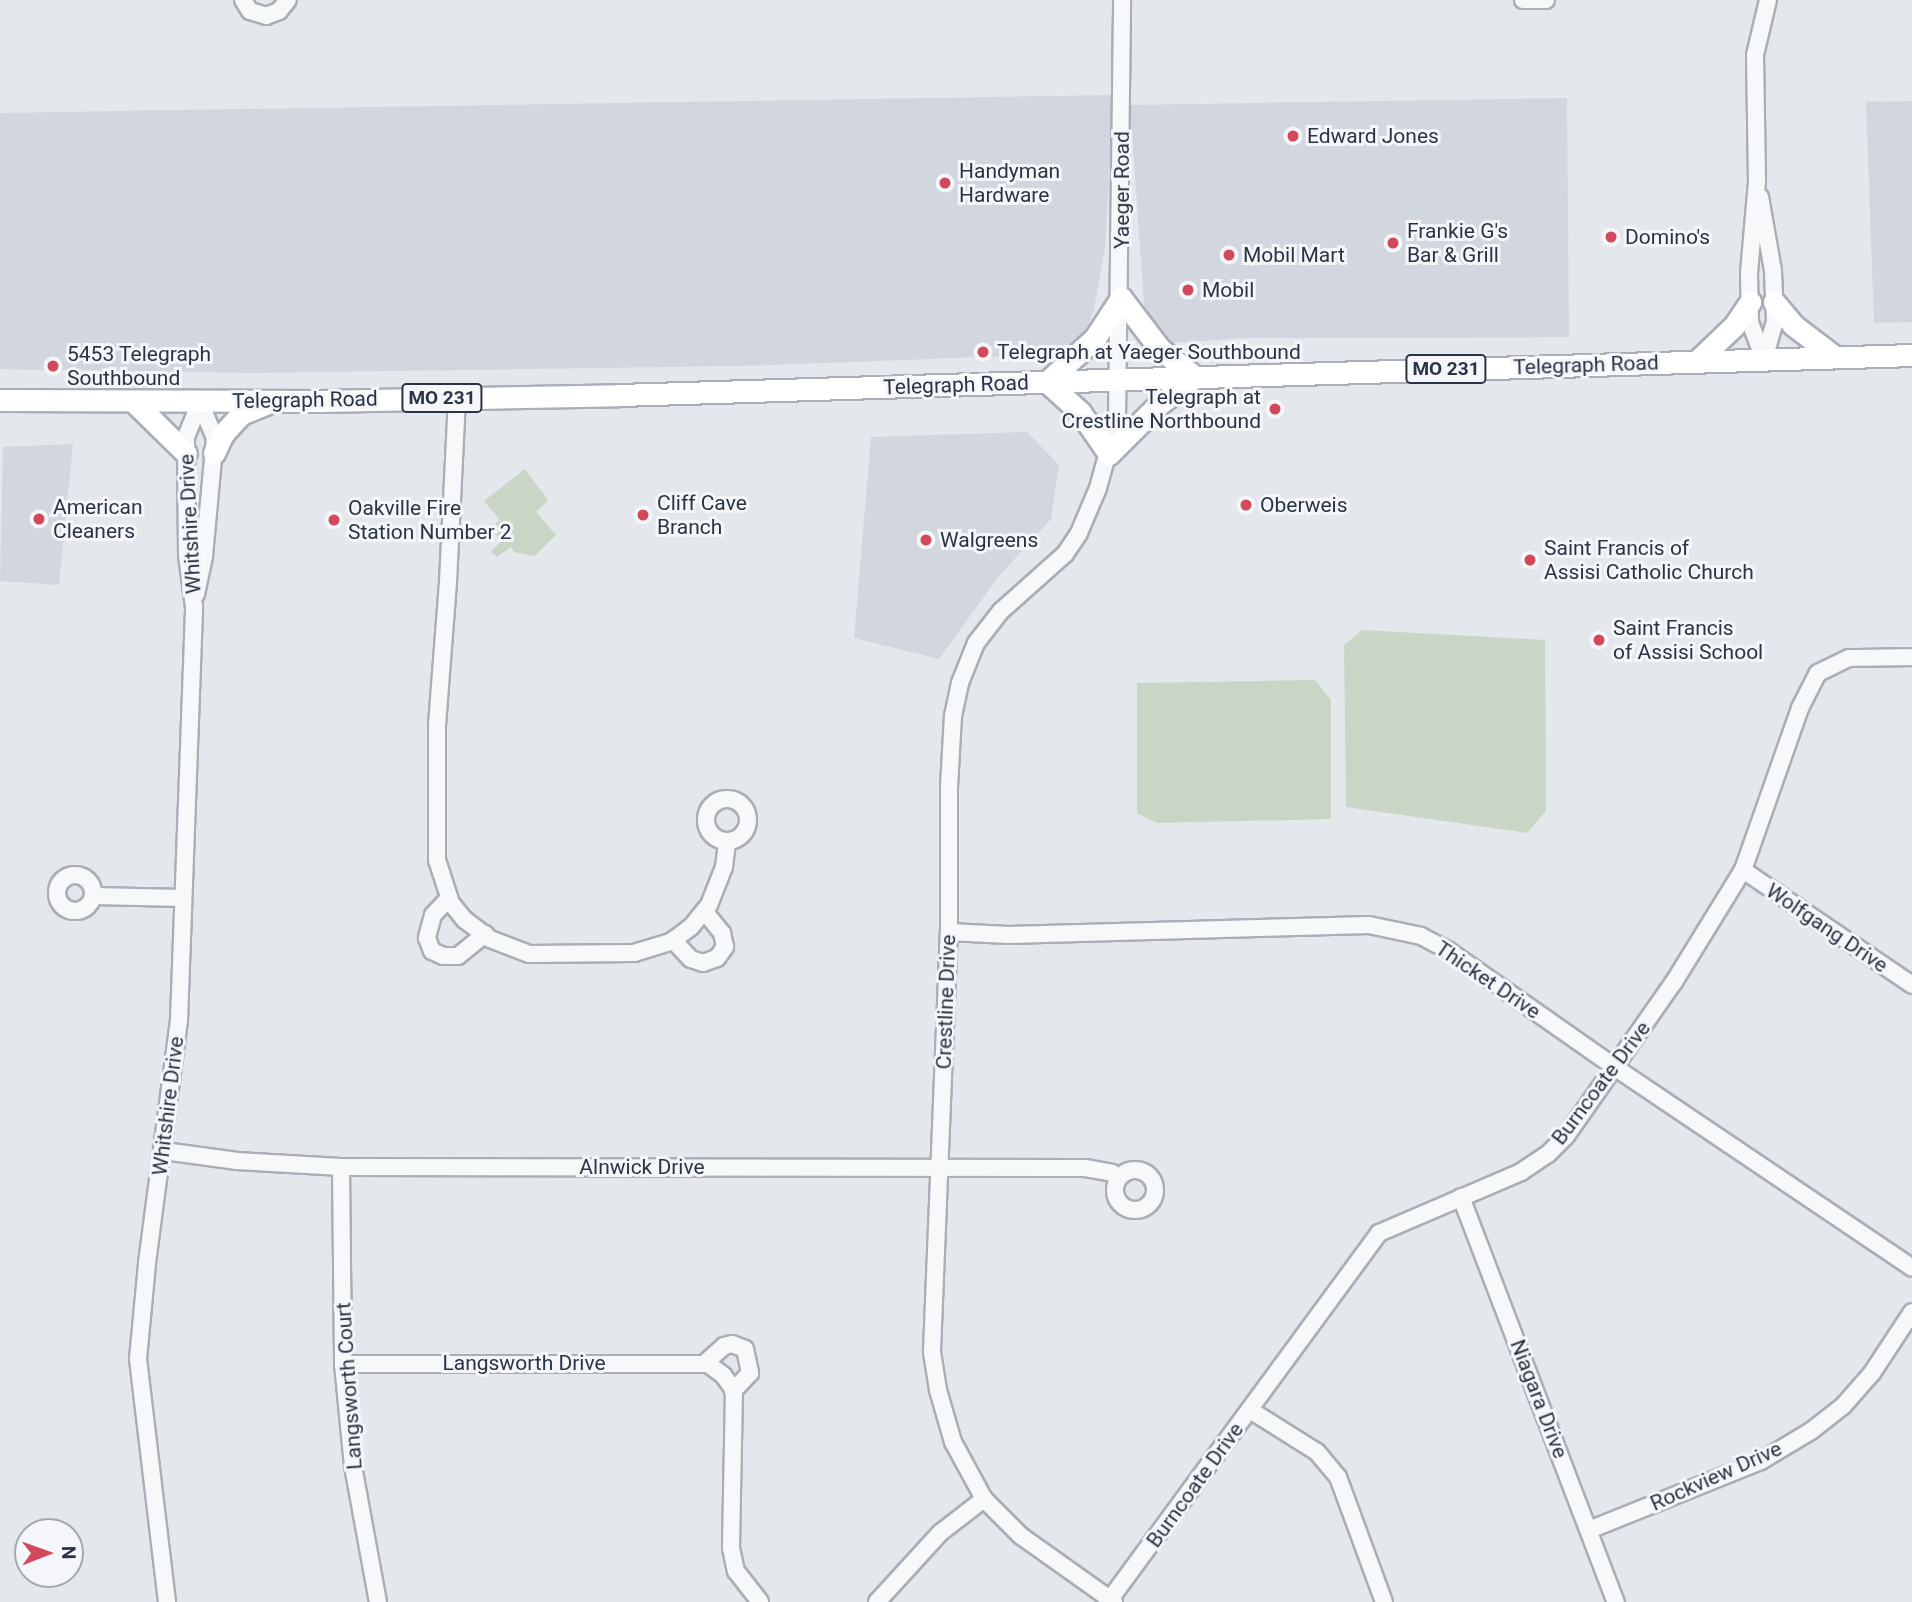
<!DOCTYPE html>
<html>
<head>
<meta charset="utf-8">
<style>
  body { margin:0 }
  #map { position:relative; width:1912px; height:1602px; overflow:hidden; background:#e4e7ec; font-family:Roboto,sans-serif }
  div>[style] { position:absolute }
  .built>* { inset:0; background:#d2d6de }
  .green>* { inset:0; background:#c9d6c5 }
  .roads { filter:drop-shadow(2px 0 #a9aeb7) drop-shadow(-2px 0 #a9aeb7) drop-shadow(0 2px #a9aeb7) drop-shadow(0 -2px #a9aeb7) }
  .minor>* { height:16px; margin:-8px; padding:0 8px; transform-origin:8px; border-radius:8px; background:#f7f8fa }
  .minor>.ring { margin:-8px; padding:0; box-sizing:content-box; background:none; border:16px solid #f7f8fa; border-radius:50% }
  .major>* { height:21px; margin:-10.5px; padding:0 10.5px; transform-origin:10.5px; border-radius:10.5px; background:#fff }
  .dots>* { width:19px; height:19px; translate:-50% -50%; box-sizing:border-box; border:4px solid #f4f6f9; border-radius:50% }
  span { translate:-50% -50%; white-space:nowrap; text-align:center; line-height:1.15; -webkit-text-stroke:6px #f4f6f9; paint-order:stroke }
  .shield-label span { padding:2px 5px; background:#f4f6f9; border:2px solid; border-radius:5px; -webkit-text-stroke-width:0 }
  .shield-label { font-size:19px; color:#2b3445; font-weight:700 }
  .poi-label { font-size:21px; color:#2b3445 }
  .left { translate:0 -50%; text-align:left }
  .right { translate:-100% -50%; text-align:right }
  .street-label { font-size:21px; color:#2b3445 }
  .north { position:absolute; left:14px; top:1518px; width:70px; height:70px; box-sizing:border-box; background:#f4f6f9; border:2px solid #a4a8b1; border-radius:50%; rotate:89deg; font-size:19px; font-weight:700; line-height:28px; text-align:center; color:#2b3445 }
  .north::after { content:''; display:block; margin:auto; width:24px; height:32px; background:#d1495b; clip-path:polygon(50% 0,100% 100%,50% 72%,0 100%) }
</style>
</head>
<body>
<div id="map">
  <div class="built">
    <div style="clip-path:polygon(1114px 95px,1105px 247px,1094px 309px,1085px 336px,1063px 354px,741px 366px,254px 373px,0 369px,0 113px)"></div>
    <div style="clip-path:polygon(1567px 98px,1569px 337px,1247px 338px,1172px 343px,1149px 323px,1144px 304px,1130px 105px)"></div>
    <div style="clip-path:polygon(1912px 101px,1912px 322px,1874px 323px,1866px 102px)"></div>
    <div style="clip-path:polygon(1027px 432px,1059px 465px,1051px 519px,999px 576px,939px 659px,854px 638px,871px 437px)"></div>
    <div style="clip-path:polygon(73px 444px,59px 585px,0 581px,3px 447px)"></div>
  </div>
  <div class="green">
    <div style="clip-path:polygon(525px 469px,548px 500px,536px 512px,556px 535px,535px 556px,514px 552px,511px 547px,497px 557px,491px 552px,501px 541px,491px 528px,500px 520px,484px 501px)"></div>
    <div style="clip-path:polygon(1362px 630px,1545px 640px,1546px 811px,1527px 833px,1346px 807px,1344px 645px)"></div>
    <div style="clip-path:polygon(1315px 680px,1331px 700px,1331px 819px,1157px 823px,1137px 813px,1137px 683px)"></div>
  </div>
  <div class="roads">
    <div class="minor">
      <div style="left:243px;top:0;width:13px;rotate:58deg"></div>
      <div style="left:250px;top:11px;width:17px;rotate:17deg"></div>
      <div style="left:266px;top:16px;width:14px;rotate:-21deg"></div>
      <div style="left:279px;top:11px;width:14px;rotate:-51deg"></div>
      <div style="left:1523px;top:0;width:23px"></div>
      <div style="left:1760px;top:197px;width:75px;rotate:80deg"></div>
      <div style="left:1773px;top:271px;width:50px;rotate:87.7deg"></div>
      <div style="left:1775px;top:321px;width:40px;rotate:106deg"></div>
      <div style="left:1764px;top:359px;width:40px;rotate:-111deg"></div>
      <div style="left:1750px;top:322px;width:49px;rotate:-91.2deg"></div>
      <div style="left:1749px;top:273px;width:92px;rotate:-85deg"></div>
      <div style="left:1757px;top:181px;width:126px;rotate:-90.9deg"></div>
      <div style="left:1755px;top:55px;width:57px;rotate:-76.7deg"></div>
      <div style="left:457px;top:398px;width:184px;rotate:92.8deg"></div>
      <div style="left:448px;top:582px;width:143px;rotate:94.4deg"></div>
      <div style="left:437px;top:725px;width:135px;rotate:90deg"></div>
      <div style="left:437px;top:860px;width:45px;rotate:72deg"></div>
      <div style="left:451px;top:903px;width:22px;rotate:51deg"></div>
      <div style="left:465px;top:920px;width:31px;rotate:37deg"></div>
      <div style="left:490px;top:939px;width:42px;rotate:21deg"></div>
      <div style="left:529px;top:954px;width:105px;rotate:-0.5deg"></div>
      <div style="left:634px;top:953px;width:39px;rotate:-17deg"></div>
      <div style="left:671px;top:942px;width:25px;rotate:-37deg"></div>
      <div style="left:691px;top:927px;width:28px;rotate:-51deg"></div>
      <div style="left:709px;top:905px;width:41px;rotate:-68.5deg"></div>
      <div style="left:724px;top:867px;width:26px;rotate:-83deg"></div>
      <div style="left:196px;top:594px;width:39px;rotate:-78deg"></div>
      <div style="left:204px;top:556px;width:119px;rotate:-84.7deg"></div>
      <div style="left:215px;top:438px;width:39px;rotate:-113deg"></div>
      <div class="ring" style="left:706px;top:799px;width:26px;height:26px"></div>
      <div style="left:1743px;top:870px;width:204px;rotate:34.2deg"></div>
      <div class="ring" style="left:57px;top:875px;width:20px;height:20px"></div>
      <div style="left:94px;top:896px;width:89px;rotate:1.3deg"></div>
      <div style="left:449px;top:898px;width:23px;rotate:133deg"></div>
      <div style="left:433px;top:915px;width:24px;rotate:105deg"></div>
      <div style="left:427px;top:938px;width:14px;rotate:69deg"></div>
      <div style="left:432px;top:951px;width:12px;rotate:24deg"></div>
      <div style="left:443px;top:956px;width:15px"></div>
      <div style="left:458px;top:956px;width:35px;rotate:-39deg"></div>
      <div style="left:949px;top:932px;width:59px;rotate:2.9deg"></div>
      <div style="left:1008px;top:935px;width:361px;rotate:-1.6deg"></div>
      <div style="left:1369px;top:925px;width:53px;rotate:11.9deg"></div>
      <div style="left:1421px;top:936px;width:32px;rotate:28deg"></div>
      <div style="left:1449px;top:951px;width:204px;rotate:35deg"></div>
      <div style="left:1616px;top:1068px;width:357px;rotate:34deg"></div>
      <div style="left:673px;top:940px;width:26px;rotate:47deg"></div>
      <div style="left:691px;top:959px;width:13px;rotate:18deg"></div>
      <div style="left:703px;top:963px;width:15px;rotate:-20deg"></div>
      <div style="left:717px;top:958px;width:14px;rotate:-54deg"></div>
      <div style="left:725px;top:947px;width:14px;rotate:-102deg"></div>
      <div style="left:722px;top:933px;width:28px;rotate:-129deg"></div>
      <div style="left:164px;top:1151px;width:74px;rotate:7.8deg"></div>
      <div style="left:237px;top:1161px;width:104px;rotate:3.3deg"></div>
      <div style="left:341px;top:1167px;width:744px;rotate:0.08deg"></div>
      <div style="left:1085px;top:1168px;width:27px;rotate:10deg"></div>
      <div style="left:1112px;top:1173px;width:8px;rotate:40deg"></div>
      <div style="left:341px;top:1167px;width:197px;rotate:89.4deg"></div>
      <div style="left:343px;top:1364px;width:102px;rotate:84.4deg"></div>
      <div style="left:353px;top:1466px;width:138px;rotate:79.6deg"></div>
      <div class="ring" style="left:1115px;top:1170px;width:24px;height:24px"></div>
      <div style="left:1461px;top:1197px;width:434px;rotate:69.1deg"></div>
      <div style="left:343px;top:1364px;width:365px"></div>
      <div style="left:708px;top:1364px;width:19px;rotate:36deg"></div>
      <div style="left:723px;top:1375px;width:19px;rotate:54deg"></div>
      <div style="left:734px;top:1390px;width:158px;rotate:91.1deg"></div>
      <div style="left:731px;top:1548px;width:24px;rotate:78deg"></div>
      <div style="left:736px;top:1571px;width:39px;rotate:52deg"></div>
      <div style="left:704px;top:1364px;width:27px;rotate:-42deg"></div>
      <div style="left:724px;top:1346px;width:8px;rotate:-14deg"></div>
      <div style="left:732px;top:1344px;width:14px;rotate:21deg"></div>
      <div style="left:745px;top:1349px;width:25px;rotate:78deg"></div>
      <div style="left:750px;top:1373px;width:25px;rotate:133deg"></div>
      <div style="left:1250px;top:1410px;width:79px;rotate:32.1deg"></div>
      <div style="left:1317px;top:1452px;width:33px;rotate:50deg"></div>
      <div style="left:1338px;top:1477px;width:133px;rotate:69.8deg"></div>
      <div style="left:1589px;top:1530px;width:185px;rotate:-21.9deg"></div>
      <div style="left:1761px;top:1461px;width:58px;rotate:-31deg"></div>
      <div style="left:1811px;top:1431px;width:41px;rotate:-38deg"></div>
      <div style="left:1843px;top:1406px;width:44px;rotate:-48.7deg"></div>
      <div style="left:1872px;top:1373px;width:73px;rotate:-56.7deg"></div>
      <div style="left:167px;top:1602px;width:245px;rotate:-96.8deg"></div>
      <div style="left:138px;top:1359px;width:96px;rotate:-84.6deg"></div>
      <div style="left:147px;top:1263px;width:245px;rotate:-82.5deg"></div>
      <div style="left:179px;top:1020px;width:413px;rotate:-87.9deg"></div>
      <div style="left:194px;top:607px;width:52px;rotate:-97.7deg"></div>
      <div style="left:187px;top:555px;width:118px;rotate:-90.5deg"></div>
      <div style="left:186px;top:437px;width:38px;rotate:-68deg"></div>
      <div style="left:877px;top:1602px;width:93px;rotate:-47.6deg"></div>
      <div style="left:940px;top:1533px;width:56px;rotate:-37.7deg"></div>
      <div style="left:1108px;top:1602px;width:458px;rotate:-53.7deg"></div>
      <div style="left:1379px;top:1233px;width:155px;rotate:-23.2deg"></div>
      <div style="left:1521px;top:1172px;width:32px;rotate:-34deg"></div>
      <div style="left:1548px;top:1154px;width:25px;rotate:-45deg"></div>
      <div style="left:1566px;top:1136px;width:188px;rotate:-55deg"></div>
      <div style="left:1674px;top:982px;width:132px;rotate:-58.4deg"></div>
      <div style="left:1743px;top:870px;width:172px;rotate:-70.6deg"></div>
      <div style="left:1800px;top:708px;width:39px;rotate:-63deg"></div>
      <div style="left:1818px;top:673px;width:34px;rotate:-26deg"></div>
      <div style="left:1849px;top:658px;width:63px;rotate:-0.9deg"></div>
      <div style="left:1114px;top:1602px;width:114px;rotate:-144.6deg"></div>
      <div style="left:1021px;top:1536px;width:52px;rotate:-135deg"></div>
      <div style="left:984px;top:1499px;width:65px;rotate:-118.5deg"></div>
      <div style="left:953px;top:1442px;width:54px;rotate:-106.1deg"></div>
      <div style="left:938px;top:1390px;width:39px;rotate:-99deg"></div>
      <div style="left:932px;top:1351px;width:419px;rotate:-87.7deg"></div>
      <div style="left:949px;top:932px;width:145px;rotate:-90deg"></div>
      <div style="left:949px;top:787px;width:71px;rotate:-86.8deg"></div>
      <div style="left:953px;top:716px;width:34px;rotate:-78deg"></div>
      <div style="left:960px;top:683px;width:43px;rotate:-68.2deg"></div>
      <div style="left:976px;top:643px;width:41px;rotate:-52deg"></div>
      <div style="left:1001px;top:611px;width:86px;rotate:-41.7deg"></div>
      <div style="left:1065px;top:554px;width:25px;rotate:-56deg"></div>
      <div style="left:1079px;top:533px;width:49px;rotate:-67.1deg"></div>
      <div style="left:1098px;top:488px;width:72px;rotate:-74.6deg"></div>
      <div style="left:1117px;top:419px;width:419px;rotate:-89.3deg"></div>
    </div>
    <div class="major">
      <div style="left:1774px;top:302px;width:30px;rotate:50deg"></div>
      <div style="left:1793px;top:325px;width:53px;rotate:37.3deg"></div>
      <div style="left:1696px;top:362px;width:52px;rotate:-43.5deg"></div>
      <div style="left:1734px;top:326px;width:29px;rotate:-56deg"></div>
      <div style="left:1047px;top:382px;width:65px;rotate:-42.5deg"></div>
      <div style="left:1095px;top:338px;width:48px;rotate:-57deg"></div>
      <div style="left:1121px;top:298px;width:64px;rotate:52.6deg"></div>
      <div style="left:1160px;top:349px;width:45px;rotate:38.7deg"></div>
      <div style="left:1047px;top:382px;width:45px;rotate:42.3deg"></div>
      <div style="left:1080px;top:412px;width:51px;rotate:55.4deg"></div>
      <div style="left:1109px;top:454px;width:69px;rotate:-45deg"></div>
      <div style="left:1158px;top:405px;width:46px;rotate:-37.1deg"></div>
      <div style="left:0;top:400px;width:319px;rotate:0.2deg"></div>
      <div style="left:319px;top:401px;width:300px;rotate:-1.1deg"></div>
      <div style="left:619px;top:395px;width:1294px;rotate:-1.77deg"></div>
      <div style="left:133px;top:401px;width:74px;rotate:44.5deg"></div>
      <div style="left:214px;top:453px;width:21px;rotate:-65deg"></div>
      <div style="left:223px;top:434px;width:27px;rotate:-48deg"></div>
      <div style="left:241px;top:414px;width:27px;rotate:-22deg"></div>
    </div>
  </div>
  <div class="dots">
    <div style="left:1293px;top:136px;background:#d1495b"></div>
    <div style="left:945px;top:183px;background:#d1495b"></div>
    <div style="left:1611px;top:237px;background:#d1495b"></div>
    <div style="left:1393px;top:243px;background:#d1495b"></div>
    <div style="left:1229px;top:255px;background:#d1495b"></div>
    <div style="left:1188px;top:290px;background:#d1495b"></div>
    <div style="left:983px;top:352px;background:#d1495b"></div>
    <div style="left:53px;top:366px;background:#d1495b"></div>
    <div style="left:1275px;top:409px;background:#d1495b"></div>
    <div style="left:1246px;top:505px;background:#d1495b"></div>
    <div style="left:643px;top:515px;background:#d1495b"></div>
    <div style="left:39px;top:519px;background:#d1495b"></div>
    <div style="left:334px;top:520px;background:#d1495b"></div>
    <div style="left:926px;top:540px;background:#d1495b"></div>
    <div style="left:1530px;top:560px;background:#d1495b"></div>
    <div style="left:1599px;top:640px;background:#d1495b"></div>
  </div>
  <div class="shield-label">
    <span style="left:1446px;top:369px">MO 231</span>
    <span style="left:442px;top:398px">MO 231</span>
  </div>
  <div class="poi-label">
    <span class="left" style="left:1307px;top:136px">Edward Jones</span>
    <span class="left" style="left:959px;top:183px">Handyman<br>Hardware</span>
    <span class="left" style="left:1407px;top:243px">Frankie G's<br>Bar &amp; Grill</span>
    <span class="left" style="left:1625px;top:237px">Domino's</span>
    <span class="left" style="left:1243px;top:255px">Mobil Mart</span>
    <span class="left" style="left:1202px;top:290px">Mobil</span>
    <span class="left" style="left:997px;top:352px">Telegraph at Yaeger Southbound</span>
    <span class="left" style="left:67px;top:366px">5453 Telegraph<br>Southbound</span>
    <span class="right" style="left:1261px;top:409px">Telegraph at<br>Crestline Northbound</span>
    <span class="left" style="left:657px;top:515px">Cliff Cave<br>Branch</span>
    <span class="left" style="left:1260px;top:505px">Oberweis</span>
    <span class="left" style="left:53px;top:519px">American<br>Cleaners</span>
    <span class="left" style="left:348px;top:520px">Oakville Fire<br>Station Number 2</span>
    <span class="left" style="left:940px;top:540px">Walgreens</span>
    <span class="left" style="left:1544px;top:560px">Saint Francis of<br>Assisi Catholic Church</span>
    <span class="left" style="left:1613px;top:640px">Saint Francis<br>of Assisi School</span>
  </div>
  <div class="street-label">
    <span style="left:1122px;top:190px;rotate:-90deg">Yaeger Road</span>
    <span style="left:1586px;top:365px;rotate:-2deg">Telegraph Road</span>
    <span style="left:956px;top:385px;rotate:-2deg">Telegraph Road</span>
    <span style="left:305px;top:400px;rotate:-1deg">Telegraph Road</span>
    <span style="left:190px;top:524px;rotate:-93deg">Whitshire Drive</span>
    <span style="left:1827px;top:928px;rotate:34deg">Wolfgang Drive</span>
    <span style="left:1488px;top:980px;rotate:34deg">Thicket Drive</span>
    <span style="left:946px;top:1002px;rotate:-88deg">Crestline Drive</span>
    <span style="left:1601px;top:1083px;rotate:-53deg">Burncoate Drive</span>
    <span style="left:168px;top:1106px;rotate:-83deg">Whitshire Drive</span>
    <span style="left:642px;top:1167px">Alnwick Drive</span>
    <span style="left:524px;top:1363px">Langsworth Drive</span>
    <span style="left:349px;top:1386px;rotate:-94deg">Langsworth Court</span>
    <span style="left:1539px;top:1399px;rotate:69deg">Niagara Drive</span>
    <span style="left:1716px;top:1476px;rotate:-24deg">Rockview Drive</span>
    <span style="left:1195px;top:1485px;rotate:-54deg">Burncoate Drive</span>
  </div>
  <div class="north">N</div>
</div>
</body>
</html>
